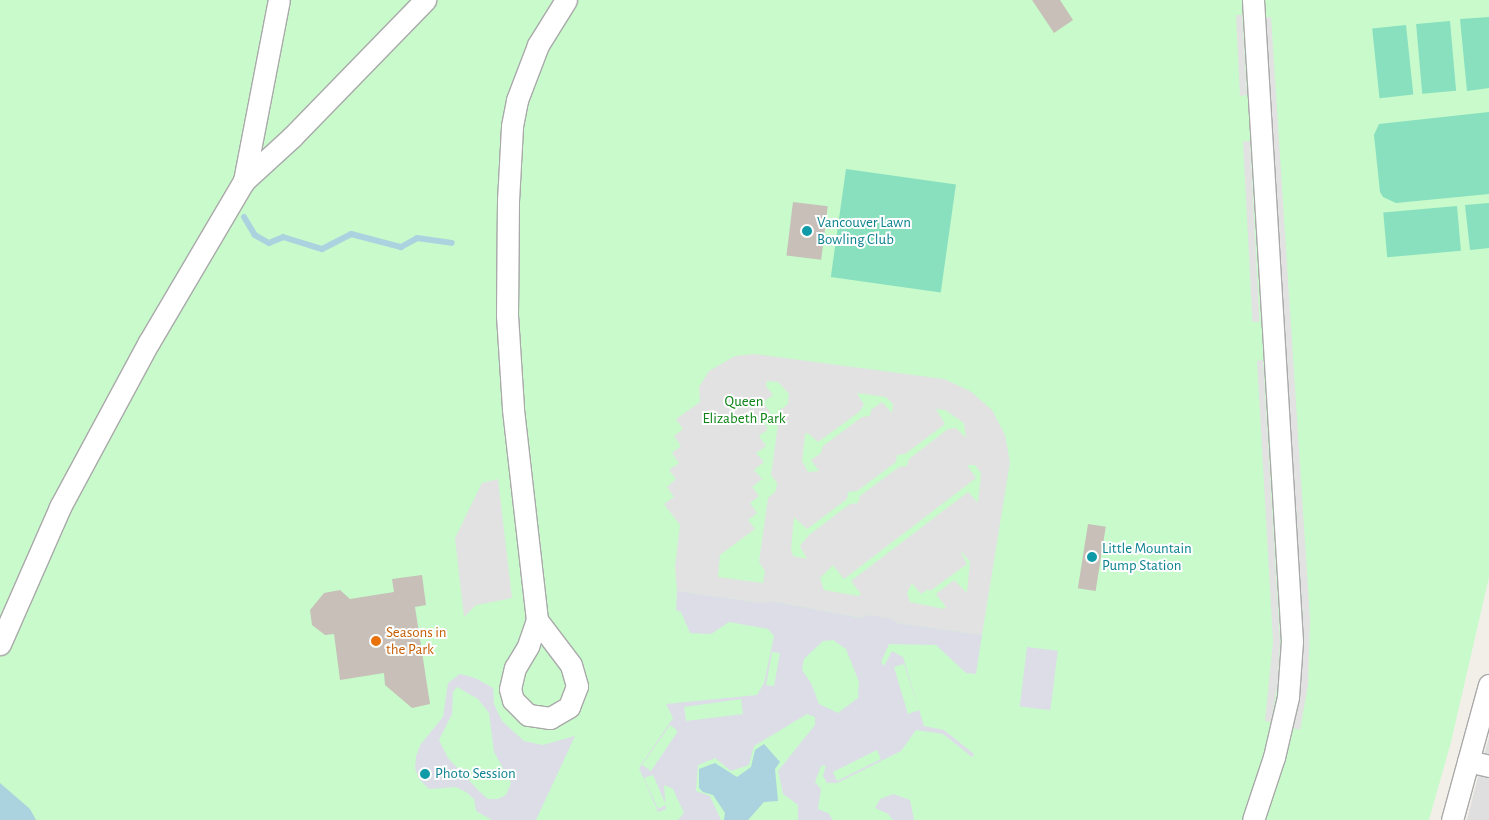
<!DOCTYPE html>
<html>
<head>
<meta charset="utf-8">
<style>
  body { margin:0 }
  #map { position:relative; width:1489px; height:820px; overflow:hidden; background:#f2efe9; font-family:"Alegreya Sans",sans-serif }
  div>[style] { position:absolute }
  .residential>* { inset:0; background:#e0dfdf }
  .park>* { inset:0; background:#c8facc }
  .pitch>* { inset:0; background:#88e0be; transform-origin:0 0 }
  .parking>* { inset:0; background:#e2e2e2; transform-origin:0 0 }
  .plaza>* { inset:0; background:#dddde8; transform-origin:0 0 }
  .water>* { inset:0; background:#aad3df }
  .stream>* { height:6px; margin:-3px; padding:0 3px; transform-origin:3px; border-radius:3px; background:#aad3df }
  .building>* { inset:0; background:#c7bfb8; transform-origin:0 0 }
  .roads { filter:drop-shadow(1px 0 #a9a9a9) drop-shadow(-1px 0 #a9a9a9) drop-shadow(0 1px #a9a9a9) drop-shadow(0 -1px #a9a9a9) }
  .minor>* { height:21px; margin:-10.5px; padding:0 10.5px; transform-origin:10.5px; border-radius:10.5px; background:#fff }
  .dots>* { width:14px; height:14px; translate:-50% -50%; box-sizing:border-box; border:2px solid #fff; border-radius:50% }
  span { translate:-50% -50%; white-space:nowrap; text-align:center; line-height:1.15; -webkit-text-stroke:4px #fff; paint-order:stroke }
  .culture-label { font-size:15px; color:#0d838f }
  .left { translate:0 -50%; text-align:left }
  .park-label { font-size:15px; color:#0c8416 }
  .food-label { font-size:15px; color:#c56008 }
</style>
</head>
<body>
<div id="map">
  <div class="residential">
    <div style="clip-path:polygon(1489px 737px,1489px 820px,1467px 820px,1473px 796px)"></div>
  </div>
  <div class="park">
    <div style="clip-path:polygon(0 0,1489px 0,1489px 577px,1451px 742px,1429px 820px,0 820px)"></div>
  </div>
  <div class="pitch">
    <div style="clip-path:polygon(1489px 17px,1489px 88px,1467px 91px,1460px 19px)"></div>
    <div style="left:1450px;top:21px;width:70px;height:34px;rotate:85deg"></div>
    <div style="left:1406px;top:25px;width:70px;height:34px;rotate:84deg"></div>
    <div style="clip-path:polygon(1489px 112px,1489px 194px,1396px 203px,1383px 197px,1380px 192px,1374px 135px,1379px 124px)"></div>
    <div style="left:846px;top:169px;width:111px;height:109px;rotate:8deg"></div>
    <div style="clip-path:polygon(1489px 203px,1489px 248px,1470px 250px,1465px 205px)"></div>
    <div style="left:1457px;top:206px;width:45px;height:74px;rotate:85deg"></div>
  </div>
  <div class="parking">
    <div style="clip-path:polygon(1236px 15px,1242px 15px,1247px 95px,1240px 96px)"></div>
    <div style="clip-path:polygon(1271px 17px,1310px 619px,1308px 685px,1300px 730px,1293px 728px,1301px 684px,1303px 620px,1265px 18px)"></div>
    <div style="left:1250px;top:141px;width:181px;height:7px;rotate:87deg"></div>
    <div style="clip-path:polygon(evenodd,754px 354px,944px 379px,970px 391px,992px 410px,1005px 435px,1010px 462px,982px 635px,897px 623px,891px 618px,868px 615px,863px 618px,770px 601px,762px 603px,677px 591px,675px 566px,680px 525px,664px 504px,674px 497px,667px 487px,676px 479px,669px 470px,679px 463px,672px 453px,681px 446px,674px 436px,683px 429px,676px 419px,700px 402px,699px 387px,709px 371px,735px 356px,754px 354px,767px 381px,778px 382px,789px 394px,788px 404px,780px 410px,771px 475px,777px 483px,776px 491px,768px 498px,759px 562px,765px 571px,763px 583px,718px 577px,720px 555px,755px 529px,748px 520px,757px 513px,750px 503px,759px 496px,752px 487px,762px 479px,754px 470px,764px 462px,756px 453px,766px 446px,759px 436px,768px 429px,761px 419px,770px 412px,763px 402px,773px 395px,766px 386px,767px 381px,754px 354px,857px 393px,886px 397px,893px 404px,892px 413px,882px 402px,871px 410px,870px 416px,862px 417px,823px 446px,821px 453px,811px 460px,819px 471px,808px 472px,802px 461px,805px 434px,808px 433px,818px 442px,859px 412px,864px 405px,857px 393px,754px 354px,936px 409px,945px 410px,964px 423px,966px 438px,956px 428px,948px 429px,909px 459px,907px 466px,899px 467px,860px 496px,858px 503px,850px 504px,809px 535px,800px 546px,807px 559px,793px 556px,791px 549px,794px 517px,807px 529px,847px 499px,848px 492px,857px 491px,896px 462px,897px 455px,905px 454px,945px 424px,936px 409px,754px 354px,967px 465px,975px 465px,981px 473px,978px 503px,968px 492px,851px 581px,861px 594px,858px 596px,824px 590px,820px 578px,833px 565px,844px 579px,976px 478px,967px 465px,754px 354px,960px 551px,970px 561px,967px 593px,954px 580px,936px 594px,946px 607px,944px 609px,910px 602px,907px 593px,912px 583px,921px 594px,928px 589px,930px 591px,967px 564px,960px 551px)"></div>
    <div style="clip-path:polygon(1263px 360px,1280px 641px,1278px 682px,1271px 722px,1265px 721px,1273px 641px,1257px 361px)"></div>
    <div style="clip-path:polygon(498px 479px,512px 598px,476px 605px,464px 617px,455px 538px,482px 483px)"></div>
  </div>
  <div class="plaza">
    <div style="clip-path:polygon(evenodd,677px 591px,762px 603px,770px 601px,862px 618px,868px 615px,891px 618px,897px 623px,982px 635px,976px 674px,966px 673px,936px 645px,889px 644px,881px 662px,884px 666px,892px 651px,903px 657px,924px 726px,944px 730px,974px 754px,972px 757px,943px 734px,916px 730px,901px 751px,837px 783px,827px 783px,823px 776px,826px 765px,821px 766px,815px 782px,821px 789px,818px 809px,828px 813px,833px 820px,798px 820px,798px 805px,783px 794px,778px 771px,815px 725px,815px 717px,807px 714px,754px 746px,749px 765px,731px 771px,715px 758px,698px 765px,696px 791px,710px 796px,721px 820px,678px 820px,684px 813px,673px 789px,664px 785px,666px 809px,658px 812px,639px 768px,673px 718px,666px 704px,757px 695px,764px 683px,774px 636px,768px 629px,729px 622px,711px 634px,690px 633px,681px 612px,676px 610px,677px 591px,833px 640px,846px 649px,859px 682px,858px 698px,838px 713px,819px 704px,811px 683px,802px 670px,804px 659px,823px 641px,833px 640px,677px 591px,772px 652px,780px 653px,774px 686px,766px 685px,772px 652px,677px 591px,904px 664px,919px 710px,908px 714px,894px 667px,904px 664px,677px 591px,741px 699px,743px 714px,686px 721px,684px 707px,741px 699px,677px 591px,670px 725px,678px 731px,651px 771px,642px 765px,670px 725px,677px 591px,877px 750px,881px 759px,837px 781px,833px 772px,877px 750px,677px 591px,653px 775px,666px 805px,658px 809px,644px 778px,653px 775px)"></div>
    <div style="left:1027px;top:647px;width:31px;height:60px;rotate:7deg"></div>
    <div style="clip-path:polygon(evenodd,460px 674px,475px 678px,493px 688px,494px 704px,502px 721px,524px 741px,543px 745px,575px 736px,536px 820px,492px 820px,476px 811px,474px 799px,466px 792px,456px 787px,429px 789px,419px 779px,415px 768px,416px 756px,421px 744px,443px 717px,448px 683px,460px 674px,457px 687px,478px 699px,489px 713px,494px 752px,511px 783px,506px 795px,498px 799px,488px 799px,480px 792px,448px 758px,439px 740px,452px 714px,453px 692px,457px 687px)"></div>
    <div style="clip-path:polygon(893px 794px,910px 800px,914px 820px,893px 820px,888px 814px,875px 808px,880px 799px)"></div>
  </div>
  <div class="water">
    <div style="clip-path:polygon(764px 744px,780px 762px,775px 769px,778px 801px,764px 802px,748px 820px,724px 820px,725px 813px,713px 795px,703px 792px,699px 788px,699px 769px,715px 763px,737px 777px,751px 767px,755px 750px)"></div>
    <div style="clip-path:polygon(0 783px,30px 809px,36px 820px,0 820px)"></div>
  </div>
  <div class="stream">
    <div style="left:244px;top:217px;width:21px;rotate:59deg"></div>
    <div style="left:255px;top:235px;width:16px;rotate:30deg"></div>
    <div style="left:269px;top:243px;width:15px;rotate:-23deg"></div>
    <div style="left:283px;top:237px;width:41px;rotate:17.1deg"></div>
    <div style="left:322px;top:249px;width:33px;rotate:-27deg"></div>
    <div style="left:351px;top:234px;width:52px;rotate:14.6deg"></div>
    <div style="left:401px;top:247px;width:18px;rotate:-29deg"></div>
    <div style="left:417px;top:238px;width:35px;rotate:8deg"></div>
  </div>
  <div class="building">
    <div style="clip-path:polygon(1032px 0,1060px 0,1073px 20px,1054px 33px)"></div>
    <div style="left:793px;top:202px;width:35px;height:54px;rotate:7deg"></div>
    <div style="left:1088px;top:524px;width:18px;height:65px;rotate:9deg"></div>
    <div style="clip-path:polygon(422px 575px,426px 605px,415px 607px,430px 704px,412px 708px,385px 685px,384px 673px,340px 680px,334px 634px,325px 635px,312px 625px,310px 610px,324px 593px,340px 590px,350px 599px,394px 592px,392px 579px)"></div>
  </div>
  <div class="roads">
    <div class="minor">
      <div style="left:1253px;top:0;width:642px;rotate:86.52deg"></div>
      <div style="left:1292px;top:641px;width:56px;rotate:94.1deg"></div>
      <div style="left:1288px;top:697px;width:62px;rotate:103.1deg"></div>
      <div style="left:1274px;top:757px;width:66px;rotate:108.4deg"></div>
      <div style="left:244px;top:181px;width:65px;rotate:-42.5deg"></div>
      <div style="left:292px;top:137px;width:191px;rotate:-45.8deg"></div>
      <div style="left:537px;top:620px;width:213px;rotate:-96.5deg"></div>
      <div style="left:513px;top:408px;width:93px;rotate:-93.7deg"></div>
      <div style="left:507px;top:315px;width:114px;rotate:-89.5deg"></div>
      <div style="left:508px;top:201px;width:75px;rotate:-86.9deg"></div>
      <div style="left:512px;top:126px;width:26px;rotate:-79deg"></div>
      <div style="left:517px;top:100px;width:59px;rotate:-69.1deg"></div>
      <div style="left:538px;top:45px;width:53px;rotate:-58.1deg"></div>
      <div style="left:537px;top:620px;width:56px;rotate:52.9deg"></div>
      <div style="left:571px;top:665px;width:22px;rotate:74deg"></div>
      <div style="left:577px;top:686px;width:22px;rotate:111deg"></div>
      <div style="left:569px;top:707px;width:22px;rotate:150deg"></div>
      <div style="left:550px;top:718px;width:22px;rotate:-172deg"></div>
      <div style="left:528px;top:715px;width:21px;rotate:-135deg"></div>
      <div style="left:513px;top:700px;width:11px;rotate:-105deg"></div>
      <div style="left:510px;top:689px;width:22px;rotate:-77deg"></div>
      <div style="left:515px;top:668px;width:26px;rotate:-59deg"></div>
      <div style="left:528px;top:646px;width:28px;rotate:-71deg"></div>
      <div style="left:0;top:644px;width:150px;rotate:-66.3deg"></div>
      <div style="left:60px;top:507px;width:187px;rotate:-61.7deg"></div>
      <div style="left:149px;top:342px;width:187px;rotate:-59.5deg"></div>
      <div style="left:244px;top:181px;width:184px;rotate:-79.1deg"></div>
      <div style="left:1468px;top:761px;width:22px;rotate:13deg"></div>
      <div style="left:1452px;top:820px;width:140px;rotate:-74.7deg"></div>
    </div>
  </div>
  <div class="dots">
    <div style="left:807px;top:231px;background:#0f9aa8"></div>
    <div style="left:1092px;top:557px;background:#0f9aa8"></div>
    <div style="left:376px;top:641px;background:#e8710a"></div>
    <div style="left:425px;top:774px;background:#0f9aa8"></div>
  </div>
  <div class="culture-label">
    <span class="left" style="left:817px;top:231px">Vancouver Lawn<br>Bowling Club</span>
    <span class="left" style="left:1102px;top:557px">Little Mountain<br>Pump Station</span>
    <span class="left" style="left:435px;top:774px">Photo Session</span>
  </div>
  <div class="park-label">
    <span style="left:744px;top:410px">Queen<br>Elizabeth Park</span>
  </div>
  <div class="food-label">
    <span class="left" style="left:386px;top:641px">Seasons in<br>the Park</span>
  </div>
</div>
</body>
</html>
